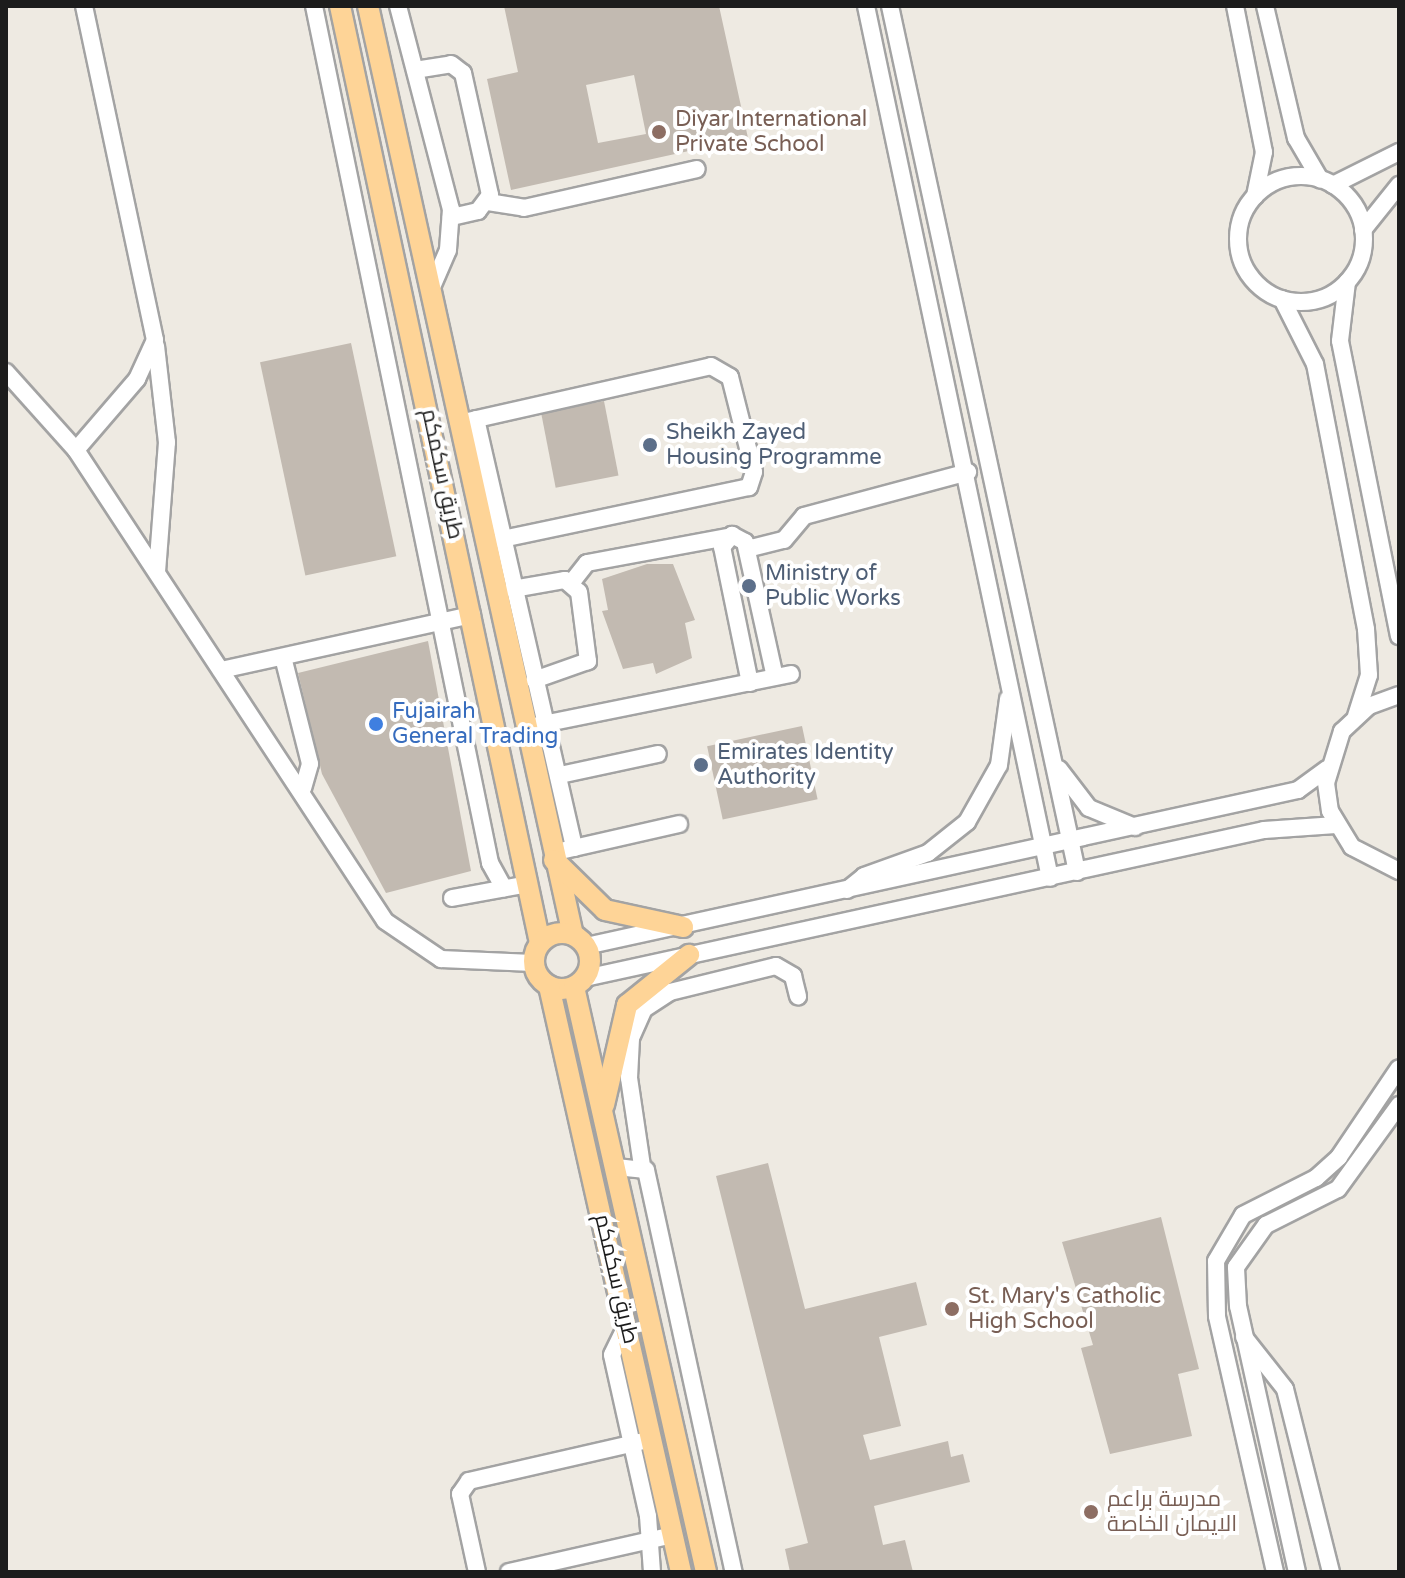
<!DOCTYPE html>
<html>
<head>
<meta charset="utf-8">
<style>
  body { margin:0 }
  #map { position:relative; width:1405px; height:1578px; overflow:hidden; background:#eeeae2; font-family:"Varela Round",Cairo,sans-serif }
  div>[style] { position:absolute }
  .building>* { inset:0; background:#c2bab1; transform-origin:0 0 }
  .roads { filter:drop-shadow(2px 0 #a3a3a3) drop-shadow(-2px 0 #a3a3a3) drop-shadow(0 2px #a3a3a3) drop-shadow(0 -2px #a3a3a3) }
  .minor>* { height:16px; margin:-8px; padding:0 8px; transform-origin:8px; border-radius:8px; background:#fff }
  .minor>.ring { margin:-8px; padding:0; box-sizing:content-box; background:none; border:16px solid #fff; border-radius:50% }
  .major>* { height:20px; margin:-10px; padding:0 10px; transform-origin:10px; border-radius:10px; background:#fed497 }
  .major>.ring { margin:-10px; padding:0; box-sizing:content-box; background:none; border:20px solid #fed497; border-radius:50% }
  .dots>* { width:22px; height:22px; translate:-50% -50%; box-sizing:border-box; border:4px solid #fff; border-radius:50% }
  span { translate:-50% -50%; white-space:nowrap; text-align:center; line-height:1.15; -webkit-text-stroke:8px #fff; paint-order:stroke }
  .education-label { font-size:22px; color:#785e54 }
  .left { translate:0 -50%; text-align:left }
  .service-label { font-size:22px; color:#4e5e75 }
  .street-label { font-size:22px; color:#1c1c1c }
  .shop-label { font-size:22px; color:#366cbe }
  .frame { position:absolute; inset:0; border:8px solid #1c1c1c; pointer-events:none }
</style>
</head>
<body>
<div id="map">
  <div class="building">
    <div style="clip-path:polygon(evenodd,504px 6px,719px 6px,748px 138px,511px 190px,487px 79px,518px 72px,504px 6px,634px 75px,646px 134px,598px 143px,586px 85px,634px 75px)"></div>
    <div style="left:351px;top:343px;width:218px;height:93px;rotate:78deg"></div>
    <div style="left:604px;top:401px;width:76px;height:64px;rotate:79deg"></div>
    <div style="clip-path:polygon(647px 564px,673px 564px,695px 620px,685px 623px,692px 658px,656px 674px,653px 663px,623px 669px,602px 611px,608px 610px,602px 579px)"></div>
    <div style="clip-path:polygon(428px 641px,471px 871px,386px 893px,322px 774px,298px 673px)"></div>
    <div style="left:802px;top:726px;width:75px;height:97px;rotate:78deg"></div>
    <div style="clip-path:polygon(768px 1163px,805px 1309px,916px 1282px,927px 1325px,879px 1337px,901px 1426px,863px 1435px,870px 1460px,948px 1441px,951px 1457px,963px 1454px,970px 1482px,874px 1506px,883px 1545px,905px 1540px,913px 1572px,790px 1572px,785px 1549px,808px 1543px,716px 1176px)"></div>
    <div style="clip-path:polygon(1161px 1217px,1199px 1369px,1178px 1374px,1192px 1436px,1110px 1454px,1081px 1348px,1093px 1345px,1062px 1242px)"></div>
  </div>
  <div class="roads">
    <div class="minor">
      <div style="left:314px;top:6px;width:875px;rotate:78.39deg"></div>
      <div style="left:490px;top:863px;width:29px;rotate:61deg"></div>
      <div style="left:398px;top:6px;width:210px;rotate:75.4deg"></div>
      <div style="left:451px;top:209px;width:41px;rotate:94.2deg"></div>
      <div style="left:448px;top:250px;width:40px;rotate:113.4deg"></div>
      <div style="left:866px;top:6px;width:891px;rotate:78.08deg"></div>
      <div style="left:890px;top:6px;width:886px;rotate:77.81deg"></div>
      <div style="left:1235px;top:6px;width:149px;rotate:78.8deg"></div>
      <div style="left:1264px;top:152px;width:45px;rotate:101.6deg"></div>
      <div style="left:1265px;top:6px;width:136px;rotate:76.8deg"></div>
      <div style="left:1296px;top:138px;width:48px;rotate:59.7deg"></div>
      <div style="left:415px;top:70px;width:36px;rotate:-9deg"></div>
      <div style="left:451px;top:64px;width:15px;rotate:37deg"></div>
      <div style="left:463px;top:73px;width:125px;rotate:77.5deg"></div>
      <div style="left:490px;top:195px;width:20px;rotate:127deg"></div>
      <div style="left:478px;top:211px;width:28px;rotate:167deg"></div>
      <div class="ring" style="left:1238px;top:176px;width:110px;height:110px"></div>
      <div style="left:1333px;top:185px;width:74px;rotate:-26.6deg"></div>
      <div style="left:488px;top:202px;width:36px;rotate:9deg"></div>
      <div style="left:524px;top:208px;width:177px;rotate:-12.7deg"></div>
      <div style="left:1363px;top:230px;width:58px;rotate:-51.3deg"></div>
      <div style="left:1347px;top:282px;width:59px;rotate:96.8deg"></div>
      <div style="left:1340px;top:341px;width:301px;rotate:78.7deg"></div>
      <div style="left:1282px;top:299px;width:73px;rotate:63.1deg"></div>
      <div style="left:1315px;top:364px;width:270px;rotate:79.1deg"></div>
      <div style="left:1366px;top:629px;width:46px;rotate:86.3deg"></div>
      <div style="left:1369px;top:675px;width:43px;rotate:107.6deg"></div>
      <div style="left:156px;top:346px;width:97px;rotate:83.5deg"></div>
      <div style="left:167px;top:442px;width:129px;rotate:94.4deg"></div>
      <div style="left:6px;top:372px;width:105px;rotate:48.1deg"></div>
      <div style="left:76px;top:450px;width:563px;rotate:56.73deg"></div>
      <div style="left:385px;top:921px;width:68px;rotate:34.2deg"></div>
      <div style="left:441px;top:959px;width:92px;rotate:2.5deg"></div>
      <div style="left:476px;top:419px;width:440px;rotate:77.1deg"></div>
      <div style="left:459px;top:423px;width:258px;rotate:-12.7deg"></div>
      <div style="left:711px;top:366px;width:22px;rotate:30deg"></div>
      <div style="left:730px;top:377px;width:98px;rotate:75.8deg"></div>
      <div style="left:754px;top:472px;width:16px;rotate:108deg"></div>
      <div style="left:749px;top:487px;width:252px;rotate:168.1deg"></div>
      <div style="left:76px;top:450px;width:94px;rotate:-49.3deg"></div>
      <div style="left:137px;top:379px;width:43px;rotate:-65.2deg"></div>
      <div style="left:155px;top:340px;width:341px;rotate:-102deg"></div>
      <div style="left:747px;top:549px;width:38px;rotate:-14deg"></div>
      <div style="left:784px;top:540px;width:31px;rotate:-50deg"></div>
      <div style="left:804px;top:516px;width:170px;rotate:-15deg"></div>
      <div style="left:572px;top:582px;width:24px;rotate:-52deg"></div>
      <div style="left:587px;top:563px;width:142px;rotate:-10.5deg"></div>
      <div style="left:513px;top:589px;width:53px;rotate:-9.8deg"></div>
      <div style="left:565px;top:580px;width:18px;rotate:41deg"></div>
      <div style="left:579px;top:592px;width:70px;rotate:82.6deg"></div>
      <div style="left:588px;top:661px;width:57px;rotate:160.6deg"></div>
      <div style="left:283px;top:657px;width:110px;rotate:75.8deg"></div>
      <div style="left:310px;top:764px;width:25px;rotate:106deg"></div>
      <div style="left:221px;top:670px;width:257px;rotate:-12.4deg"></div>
      <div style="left:750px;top:683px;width:139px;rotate:-101.6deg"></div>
      <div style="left:722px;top:547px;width:16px;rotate:-50deg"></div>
      <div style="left:732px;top:535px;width:15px;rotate:28deg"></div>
      <div style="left:745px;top:542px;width:138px;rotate:77.5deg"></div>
      <div style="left:1399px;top:695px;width:32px;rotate:160deg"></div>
      <div style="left:1369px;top:706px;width:37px;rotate:137deg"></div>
      <div style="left:1342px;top:731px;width:54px;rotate:107.1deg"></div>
      <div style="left:1326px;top:783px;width:28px;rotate:82deg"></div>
      <div style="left:1330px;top:811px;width:42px;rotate:58.6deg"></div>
      <div style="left:1352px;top:847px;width:53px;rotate:27.1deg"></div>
      <div style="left:538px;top:725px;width:258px;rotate:-11.4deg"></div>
      <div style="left:1059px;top:769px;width:49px;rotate:52.4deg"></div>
      <div style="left:1089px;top:808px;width:50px;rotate:22.4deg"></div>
      <div style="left:560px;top:775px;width:100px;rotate:-12.1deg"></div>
      <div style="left:565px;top:850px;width:117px;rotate:-12.8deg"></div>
      <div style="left:847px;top:890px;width:22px;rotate:-39deg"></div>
      <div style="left:864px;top:876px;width:68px;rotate:-19.8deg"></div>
      <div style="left:928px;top:853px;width:50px;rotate:-38.5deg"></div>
      <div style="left:967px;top:822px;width:65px;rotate:-60.7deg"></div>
      <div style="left:999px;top:765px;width:67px;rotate:-82.2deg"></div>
      <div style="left:452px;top:898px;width:77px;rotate:-10.4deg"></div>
      <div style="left:586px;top:946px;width:729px;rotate:-12.36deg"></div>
      <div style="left:1298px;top:790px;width:36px;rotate:-36deg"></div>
      <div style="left:585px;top:978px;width:695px;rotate:-12.3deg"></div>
      <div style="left:1264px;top:830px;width:72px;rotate:-4deg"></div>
      <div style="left:642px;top:1166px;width:89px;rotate:-98.4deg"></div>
      <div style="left:629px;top:1078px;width:40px;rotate:-87.1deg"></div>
      <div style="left:631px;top:1038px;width:32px;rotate:-66deg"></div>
      <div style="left:644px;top:1009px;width:31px;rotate:-33deg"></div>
      <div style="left:670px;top:992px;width:109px;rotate:-13.8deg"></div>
      <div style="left:776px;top:966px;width:20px;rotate:30deg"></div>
      <div style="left:793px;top:976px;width:21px;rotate:76deg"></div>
      <div style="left:616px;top:1167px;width:30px;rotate:6deg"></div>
      <div style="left:646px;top:1170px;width:412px;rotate:77.7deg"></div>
      <div style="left:627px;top:1324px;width:34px;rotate:116deg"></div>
      <div style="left:612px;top:1355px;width:165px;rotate:77.4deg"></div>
      <div style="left:648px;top:1516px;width:56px;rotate:85.9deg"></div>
      <div style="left:1244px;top:1337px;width:66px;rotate:51.7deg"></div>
      <div style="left:1285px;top:1389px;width:189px;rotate:75.9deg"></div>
      <div style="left:477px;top:1572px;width:80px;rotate:-102.3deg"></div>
      <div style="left:460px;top:1494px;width:16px;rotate:-55deg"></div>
      <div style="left:469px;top:1481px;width:188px;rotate:-12.9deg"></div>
      <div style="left:509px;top:1572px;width:168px;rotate:-12.7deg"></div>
      <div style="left:1275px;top:1572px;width:262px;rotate:-102.8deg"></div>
      <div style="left:1217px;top:1316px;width:55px;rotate:-91deg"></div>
      <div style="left:1216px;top:1261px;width:53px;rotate:-59.6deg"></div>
      <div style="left:1243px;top:1215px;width:82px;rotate:-26.9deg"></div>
      <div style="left:1316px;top:1178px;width:31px;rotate:-42deg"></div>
      <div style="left:1339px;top:1157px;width:107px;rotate:-56deg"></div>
      <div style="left:1297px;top:1572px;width:272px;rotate:-102.5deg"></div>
      <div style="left:1238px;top:1306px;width:39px;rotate:-93deg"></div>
      <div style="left:1236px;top:1267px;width:52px;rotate:-54.5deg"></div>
      <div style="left:1266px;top:1225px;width:80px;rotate:-26.6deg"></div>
      <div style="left:1338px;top:1189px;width:104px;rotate:-54deg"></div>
    </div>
    <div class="major">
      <div style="left:340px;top:6px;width:958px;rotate:77.95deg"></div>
      <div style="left:368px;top:6px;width:951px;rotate:77.56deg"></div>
      <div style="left:554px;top:860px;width:71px;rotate:44.4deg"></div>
      <div style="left:605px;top:910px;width:80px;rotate:12.3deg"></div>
      <div class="ring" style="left:534px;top:933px;width:36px;height:36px"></div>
      <div style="left:549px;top:986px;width:601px;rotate:77.31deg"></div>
      <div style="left:574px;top:987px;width:600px;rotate:77.28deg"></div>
      <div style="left:604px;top:1105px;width:103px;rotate:-77deg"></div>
      <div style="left:627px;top:1005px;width:80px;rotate:-38.9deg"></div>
    </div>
  </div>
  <div class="dots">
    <div style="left:659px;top:132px;background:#8d6e63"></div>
    <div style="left:650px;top:445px;background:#5c6f8a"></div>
    <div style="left:749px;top:586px;background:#5c6f8a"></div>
    <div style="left:376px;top:724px;background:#3f7fe0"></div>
    <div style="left:701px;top:765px;background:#5c6f8a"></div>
    <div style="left:952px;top:1309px;background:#8d6e63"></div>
    <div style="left:1091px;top:1512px;background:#8d6e63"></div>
  </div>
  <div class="education-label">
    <span class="left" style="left:675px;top:132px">Diyar International<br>Private School</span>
    <span class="left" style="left:968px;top:1309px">St. Mary's Catholic<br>High School</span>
    <span class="left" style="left:1107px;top:1512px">مدرسة براعم<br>الايمان الخاصة</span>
  </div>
  <div class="service-label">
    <span class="left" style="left:666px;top:445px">Sheikh Zayed<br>Housing Programme</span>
    <span class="left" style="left:765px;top:586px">Ministry of<br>Public Works</span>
    <span class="left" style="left:717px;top:765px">Emirates Identity<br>Authority</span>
  </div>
  <div class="street-label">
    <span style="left:442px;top:474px;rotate:78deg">طريق سكمكم</span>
    <span style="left:616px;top:1279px;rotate:77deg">طريق سكمكم</span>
  </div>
  <div class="shop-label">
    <span class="left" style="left:392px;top:724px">Fujairah<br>General Trading</span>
  </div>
  <div class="frame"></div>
</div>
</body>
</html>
